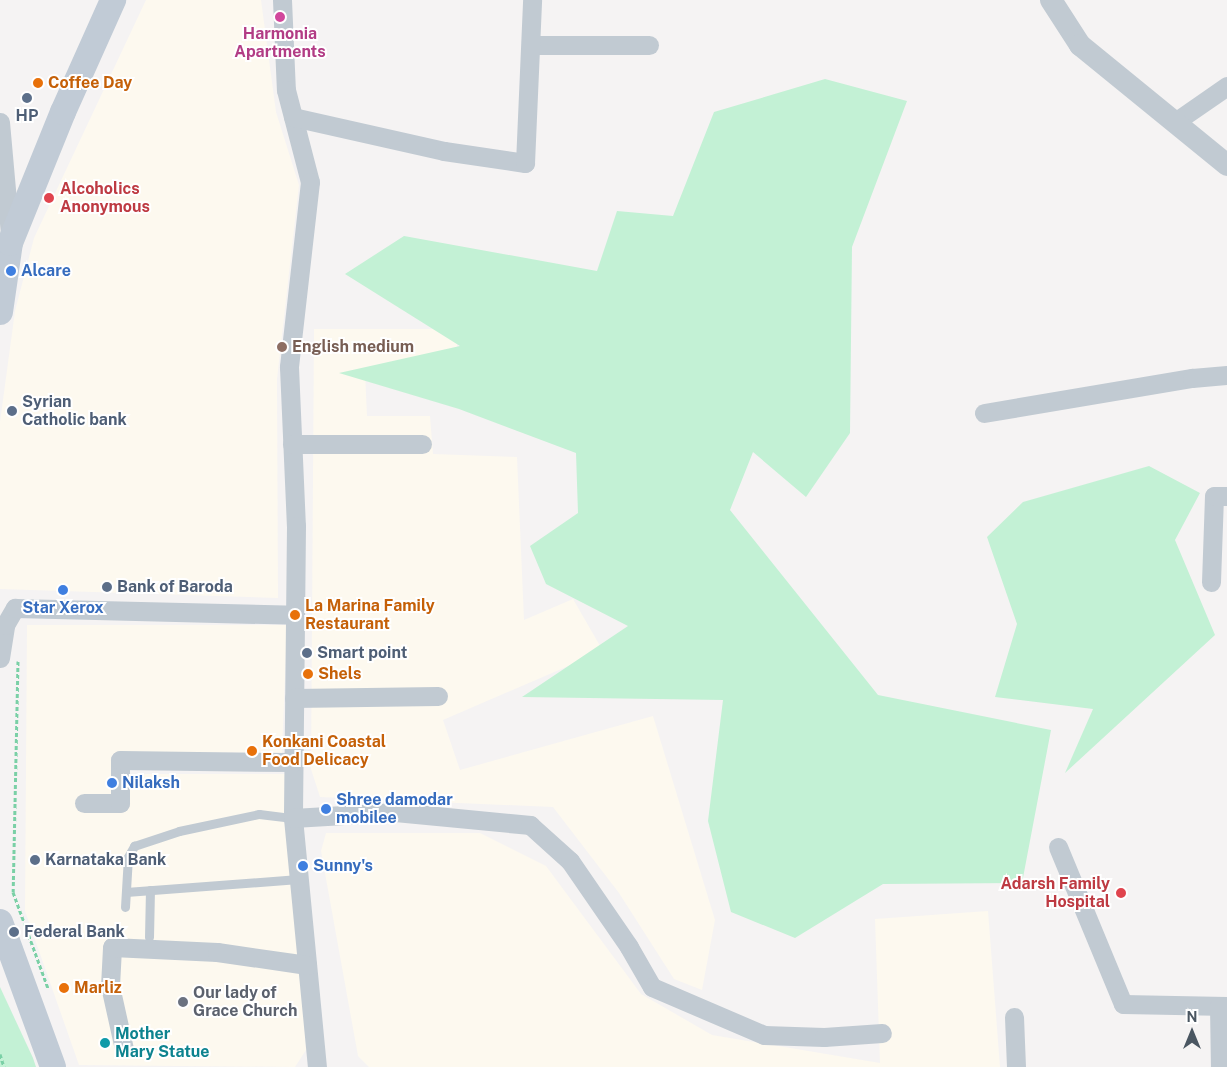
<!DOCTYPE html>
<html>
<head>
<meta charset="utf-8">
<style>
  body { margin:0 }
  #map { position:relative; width:1227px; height:1067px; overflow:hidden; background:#f5f3f3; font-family:"Public Sans",sans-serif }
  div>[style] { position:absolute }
  .commercial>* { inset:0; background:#fdf9ef }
  .green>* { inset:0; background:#c3f1d5 }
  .path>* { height:3px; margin-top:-1.5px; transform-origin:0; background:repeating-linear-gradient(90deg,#7ad0a6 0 4px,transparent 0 6.5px) }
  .service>* { height:9px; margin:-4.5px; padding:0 4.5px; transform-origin:4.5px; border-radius:4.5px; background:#c1cad2 }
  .minor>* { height:19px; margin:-9.5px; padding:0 9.5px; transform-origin:9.5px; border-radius:9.5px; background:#c1cad2 }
  .tertiary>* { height:22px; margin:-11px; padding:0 11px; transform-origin:11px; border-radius:11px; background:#c1cad2 }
  .secondary>* { height:26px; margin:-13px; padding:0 13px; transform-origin:13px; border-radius:13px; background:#c1cbd6 }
  .dots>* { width:14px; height:14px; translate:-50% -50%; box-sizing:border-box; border:2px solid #fff; border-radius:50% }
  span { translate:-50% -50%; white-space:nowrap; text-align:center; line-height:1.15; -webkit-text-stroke:4px #fff; paint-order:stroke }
  .hotel-label { font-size:16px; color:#b23c85; font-weight:700 }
  .food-label { font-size:16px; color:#c56008; font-weight:700 }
  .left { translate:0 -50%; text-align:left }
  .service-label { font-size:16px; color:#4e5e75; font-weight:700 }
  .health-label { font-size:16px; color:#be3a42; font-weight:700 }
  .right { translate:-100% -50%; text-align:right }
  .shop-label { font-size:16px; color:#366cbe; font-weight:700 }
  .education-label { font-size:16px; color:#785e54; font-weight:700 }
  .worship-label { font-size:16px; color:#5b616d; font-weight:700 }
  .culture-label { font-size:16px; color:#0d838f; font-weight:700 }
  .north { position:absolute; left:1167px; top:1007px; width:50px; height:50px; -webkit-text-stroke:4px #fff; paint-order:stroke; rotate:0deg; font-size:14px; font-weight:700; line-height:20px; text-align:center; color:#4a5661 }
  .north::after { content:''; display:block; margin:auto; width:18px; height:22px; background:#4a5661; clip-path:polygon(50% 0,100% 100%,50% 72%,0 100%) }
</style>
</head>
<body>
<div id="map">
  <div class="commercial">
    <div style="clip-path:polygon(146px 0,261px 0,276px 112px,299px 185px,277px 379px,278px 598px,0 589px,0 422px,15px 311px,34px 238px)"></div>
    <div style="clip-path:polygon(314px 329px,457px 329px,457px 371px,365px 372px,367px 416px,430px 416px,433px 454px,517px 457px,524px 620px,573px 599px,603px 651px,443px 720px,460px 770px,653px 716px,715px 920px,702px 990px,674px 979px,619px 893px,553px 807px,320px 797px,311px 769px)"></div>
    <div style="clip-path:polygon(27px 625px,287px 625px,282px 753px,129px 752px,129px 774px,288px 774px,306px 1050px,295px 1067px,79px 1065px,25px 911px)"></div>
    <div style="clip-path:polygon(326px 833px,480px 833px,546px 866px,641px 994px,712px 1035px,880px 1063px,875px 919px,988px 911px,1000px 1067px,369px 1067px,358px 1056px,321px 851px)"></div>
  </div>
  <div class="green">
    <div style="clip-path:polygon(825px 79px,907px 101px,852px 247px,850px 433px,806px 497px,753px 452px,730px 510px,878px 695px,1051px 730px,1022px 883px,883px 884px,795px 938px,731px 912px,708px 821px,723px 700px,522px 697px,628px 626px,546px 584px,530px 546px,578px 513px,576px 453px,459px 409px,339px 373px,460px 346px,345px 274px,404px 236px,597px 271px,617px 211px,673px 216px,714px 112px)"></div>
    <div style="clip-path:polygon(1149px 466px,1200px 493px,1175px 540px,1215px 635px,1065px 773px,1093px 709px,995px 697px,1017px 624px,987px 537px,1023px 502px)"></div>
    <div style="clip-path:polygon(0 987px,33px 1058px,36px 1067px,0 1067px)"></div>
  </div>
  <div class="path">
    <div style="left:18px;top:661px;width:231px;rotate:91.2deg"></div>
    <div style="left:13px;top:892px;width:102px;rotate:70deg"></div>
    <div style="left:0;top:1054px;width:14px;rotate:73deg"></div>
  </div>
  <div class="service">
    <div style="left:126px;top:892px;width:173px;rotate:-4.3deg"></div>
    <div style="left:125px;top:907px;width:50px;rotate:-86.6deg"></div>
    <div style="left:128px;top:857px;width:13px;rotate:-61deg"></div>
    <div style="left:134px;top:846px;width:47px;rotate:-18.4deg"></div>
    <div style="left:179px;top:831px;width:82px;rotate:-12deg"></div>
    <div style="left:259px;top:814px;width:34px;rotate:7deg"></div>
    <div style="left:149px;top:937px;width:47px;rotate:-88.8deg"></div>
  </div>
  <div class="minor">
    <div style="left:282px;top:0;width:90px;rotate:87.5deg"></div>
    <div style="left:286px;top:90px;width:95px;rotate:75.4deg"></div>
    <div style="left:310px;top:182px;width:186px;rotate:96.5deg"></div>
    <div style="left:289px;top:367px;width:159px;rotate:87.5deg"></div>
    <div style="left:296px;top:526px;width:292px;rotate:90.6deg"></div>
    <div style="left:293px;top:818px;width:250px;rotate:84.5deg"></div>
    <div style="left:532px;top:45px;width:117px"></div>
    <div style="left:293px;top:117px;width:155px;rotate:12.7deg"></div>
    <div style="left:444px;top:151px;width:82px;rotate:8.4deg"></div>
    <div style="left:525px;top:163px;width:163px;rotate:-87.5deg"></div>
    <div style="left:0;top:122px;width:113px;rotate:84.9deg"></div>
    <div style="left:1175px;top:122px;width:63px;rotate:-34.7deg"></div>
    <div style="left:984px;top:413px;width:211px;rotate:-9.6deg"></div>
    <div style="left:1192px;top:378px;width:35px;rotate:-5deg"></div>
    <div style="left:292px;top:444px;width:130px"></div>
    <div style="left:1211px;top:582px;width:86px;rotate:-88deg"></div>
    <div style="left:1214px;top:496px;width:13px"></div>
    <div style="left:0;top:658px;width:33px;rotate:-81deg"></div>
    <div style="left:5px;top:625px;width:20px;rotate:-60deg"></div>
    <div style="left:15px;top:608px;width:280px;rotate:1.4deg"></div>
    <div style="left:294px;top:698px;width:144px;rotate:-0.8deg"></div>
    <div style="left:84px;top:803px;width:36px"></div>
    <div style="left:120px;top:803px;width:43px;rotate:-90deg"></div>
    <div style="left:120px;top:760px;width:173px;rotate:0.7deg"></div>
    <div style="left:293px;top:818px;width:102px;rotate:-3.4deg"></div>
    <div style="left:395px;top:812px;width:136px;rotate:5.5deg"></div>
    <div style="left:530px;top:825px;width:54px;rotate:42deg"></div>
    <div style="left:570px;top:861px;width:104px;rotate:55.5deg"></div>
    <div style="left:629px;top:947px;width:46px;rotate:60.1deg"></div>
    <div style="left:652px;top:987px;width:122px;rotate:23.2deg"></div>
    <div style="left:764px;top:1035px;width:60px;rotate:1.9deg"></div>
    <div style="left:824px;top:1037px;width:58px;rotate:-3.9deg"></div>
    <div style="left:1058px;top:847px;width:170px;rotate:67.5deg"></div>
    <div style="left:1123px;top:1004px;width:104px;rotate:1.1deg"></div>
    <div style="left:1219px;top:1006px;width:61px;rotate:89.1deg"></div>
    <div style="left:1014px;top:1017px;width:50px;rotate:87.7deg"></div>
    <div style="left:124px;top:1049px;width:65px;rotate:-102.5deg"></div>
    <div style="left:110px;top:986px;width:39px;rotate:-87deg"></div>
    <div style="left:112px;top:947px;width:105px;rotate:2.7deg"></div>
    <div style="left:217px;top:952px;width:91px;rotate:8.2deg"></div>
  </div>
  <div class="tertiary">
    <div style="left:1051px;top:0;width:54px;rotate:57.2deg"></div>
    <div style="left:1080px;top:45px;width:190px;rotate:39.2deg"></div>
  </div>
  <div class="secondary">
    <div style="left:0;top:312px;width:70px;rotate:-81.8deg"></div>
    <div style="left:10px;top:243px;width:141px;rotate:-68deg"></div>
    <div style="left:63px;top:112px;width:123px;rotate:-65.9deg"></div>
    <div style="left:0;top:922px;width:154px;rotate:69.9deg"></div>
  </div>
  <div class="dots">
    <div style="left:280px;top:17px;background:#d1479c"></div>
    <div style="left:38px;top:83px;background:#e8710a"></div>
    <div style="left:27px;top:98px;background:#5c6f8a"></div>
    <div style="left:49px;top:198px;background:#e0444e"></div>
    <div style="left:11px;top:271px;background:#3f7fe0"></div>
    <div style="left:282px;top:347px;background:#8d6e63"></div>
    <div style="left:12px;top:411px;background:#5c6f8a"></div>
    <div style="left:107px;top:587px;background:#5c6f8a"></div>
    <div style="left:63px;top:590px;background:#3f7fe0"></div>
    <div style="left:295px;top:615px;background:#e8710a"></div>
    <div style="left:307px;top:653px;background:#5c6f8a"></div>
    <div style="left:308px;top:674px;background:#e8710a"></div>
    <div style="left:252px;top:751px;background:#e8710a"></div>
    <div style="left:112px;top:783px;background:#3f7fe0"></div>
    <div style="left:326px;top:809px;background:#3f7fe0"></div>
    <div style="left:35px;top:860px;background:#5c6f8a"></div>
    <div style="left:303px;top:866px;background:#3f7fe0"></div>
    <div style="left:1121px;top:893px;background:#e0444e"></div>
    <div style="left:14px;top:932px;background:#5c6f8a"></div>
    <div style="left:64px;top:988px;background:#e8710a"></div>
    <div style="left:183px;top:1002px;background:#6b7280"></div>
    <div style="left:105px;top:1043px;background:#0f9aa8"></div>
  </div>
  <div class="hotel-label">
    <span style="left:280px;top:43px">Harmonia<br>Apartments</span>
  </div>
  <div class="food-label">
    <span class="left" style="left:48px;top:83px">Coffee Day</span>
    <span class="left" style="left:305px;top:615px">La Marina Family<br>Restaurant</span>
    <span class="left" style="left:318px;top:674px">Shels</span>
    <span class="left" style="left:262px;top:751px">Konkani Coastal<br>Food Delicacy</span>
    <span class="left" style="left:74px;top:988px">Marliz</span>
  </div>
  <div class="service-label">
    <span style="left:27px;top:116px">HP</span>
    <span class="left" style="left:22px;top:411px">Syrian<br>Catholic bank</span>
    <span class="left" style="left:117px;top:587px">Bank of Baroda</span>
    <span class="left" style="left:317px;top:653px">Smart point</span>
    <span class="left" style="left:45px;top:860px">Karnataka Bank</span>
    <span class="left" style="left:24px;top:932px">Federal Bank</span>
  </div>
  <div class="health-label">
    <span class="left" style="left:60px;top:198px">Alcoholics<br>Anonymous</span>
    <span class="right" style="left:1110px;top:893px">Adarsh Family<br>Hospital</span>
  </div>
  <div class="shop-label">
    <span class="left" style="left:21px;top:271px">Alcare</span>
    <span style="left:63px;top:608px">Star Xerox</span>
    <span class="left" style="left:122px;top:783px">Nilaksh</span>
    <span class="left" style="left:336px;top:809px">Shree damodar<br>mobilee</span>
    <span class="left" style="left:313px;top:866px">Sunny's</span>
  </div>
  <div class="education-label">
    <span class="left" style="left:292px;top:347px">English medium</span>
  </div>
  <div class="worship-label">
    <span class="left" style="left:193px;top:1002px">Our lady of<br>Grace Church</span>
  </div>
  <div class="culture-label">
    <span class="left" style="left:115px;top:1043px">Mother<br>Mary Statue</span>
  </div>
  <div class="north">N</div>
</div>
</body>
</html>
